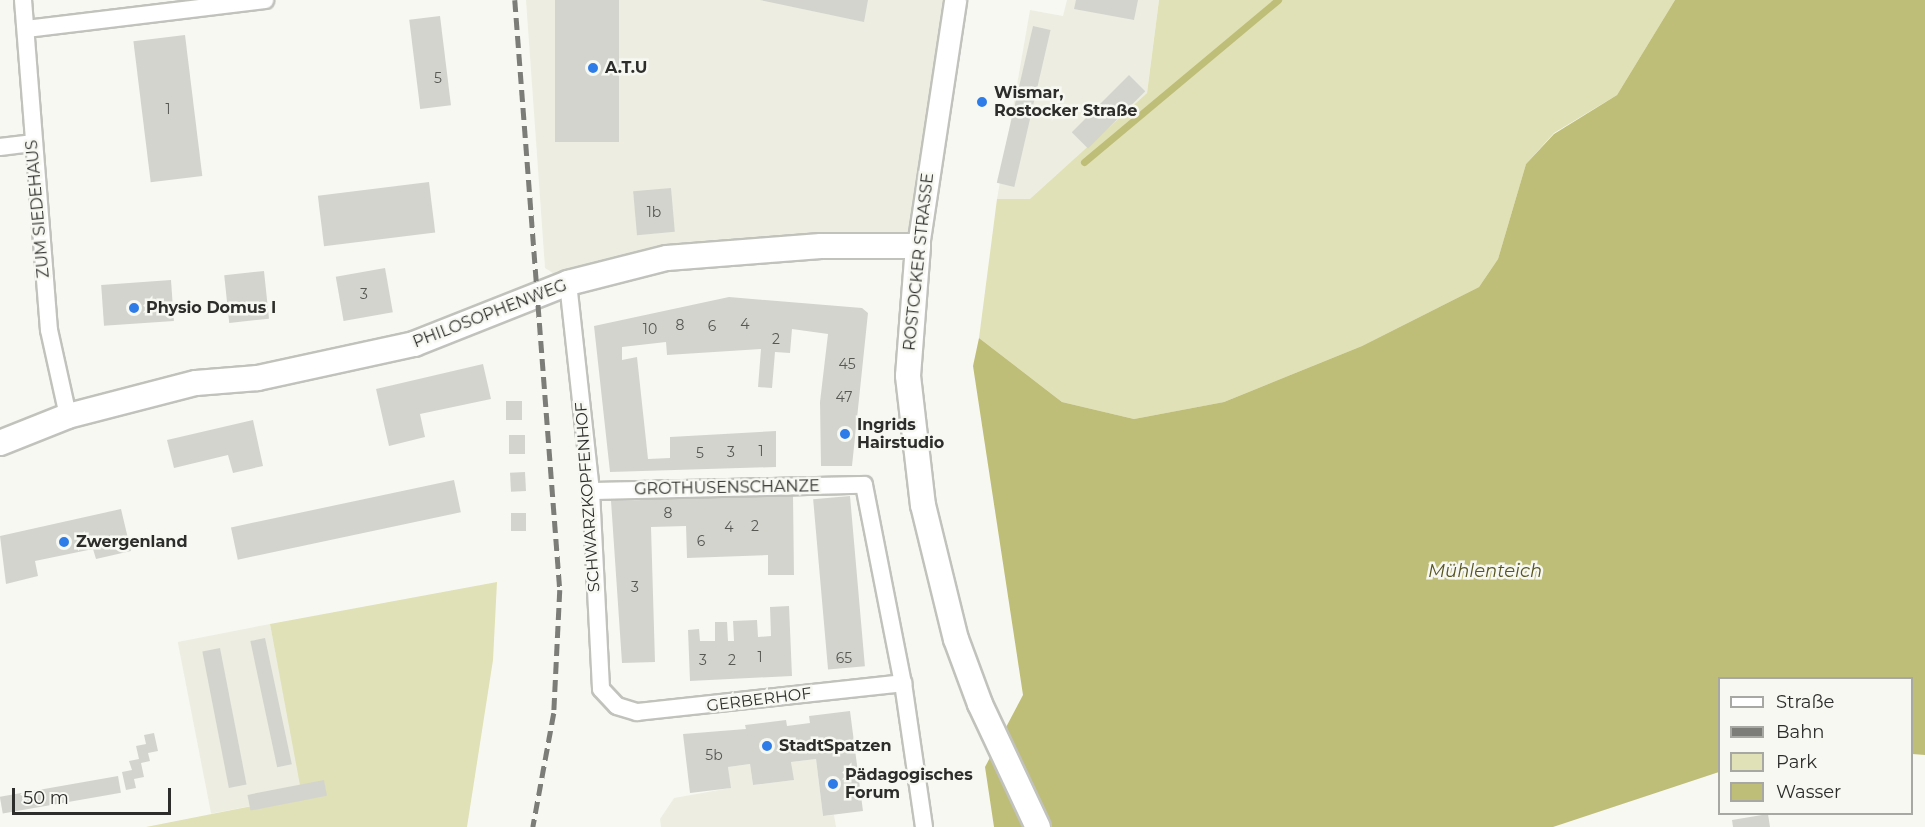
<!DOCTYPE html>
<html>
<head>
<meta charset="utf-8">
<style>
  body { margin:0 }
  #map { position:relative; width:1925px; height:827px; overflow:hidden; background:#f8f8f3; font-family:Montserrat,sans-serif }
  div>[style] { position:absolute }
  .built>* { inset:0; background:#edeee1; transform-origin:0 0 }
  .green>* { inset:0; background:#e0e1b6 }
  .water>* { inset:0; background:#bfbe78 }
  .stream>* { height:7px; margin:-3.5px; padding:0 3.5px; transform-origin:3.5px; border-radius:3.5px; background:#bfbe78 }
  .building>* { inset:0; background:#d4d4cf; transform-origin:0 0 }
  .roads { filter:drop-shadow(2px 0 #c2c2bd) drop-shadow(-2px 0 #c2c2bd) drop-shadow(0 2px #c2c2bd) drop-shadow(0 -2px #c2c2bd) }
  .minor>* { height:16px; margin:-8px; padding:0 8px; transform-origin:8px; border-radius:8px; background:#fff }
  .tertiary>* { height:21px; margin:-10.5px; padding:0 10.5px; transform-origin:10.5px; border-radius:10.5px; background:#fff }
  .secondary>* { height:24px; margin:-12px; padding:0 12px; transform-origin:12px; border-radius:12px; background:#fff }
  .rail>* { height:4.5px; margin-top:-2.25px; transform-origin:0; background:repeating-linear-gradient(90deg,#7c7c79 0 12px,transparent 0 18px) }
  .dots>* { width:16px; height:16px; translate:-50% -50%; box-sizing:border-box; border:3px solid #f8f8f3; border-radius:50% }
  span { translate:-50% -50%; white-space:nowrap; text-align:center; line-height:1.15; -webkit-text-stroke:5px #f8f8f3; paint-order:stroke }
  .number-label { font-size:14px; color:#575754 }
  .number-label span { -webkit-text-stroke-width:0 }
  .poi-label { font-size:16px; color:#2d2d2b; font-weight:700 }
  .left { translate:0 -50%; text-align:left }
  .street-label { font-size:16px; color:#2d2d2b }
  .water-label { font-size:18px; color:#575622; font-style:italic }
  .legend { position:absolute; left:1718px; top:677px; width:195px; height:138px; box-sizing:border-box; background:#f8f8f3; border:2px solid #a7a7a3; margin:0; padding:8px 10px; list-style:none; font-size:18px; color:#2d2d2b }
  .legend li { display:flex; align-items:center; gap:12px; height:30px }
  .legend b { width:30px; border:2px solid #a7a7a3 }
  .scale { position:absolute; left:12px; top:788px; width:159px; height:27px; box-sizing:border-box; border:3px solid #2d2d2b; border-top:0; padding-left:8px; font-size:18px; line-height:21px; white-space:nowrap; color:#2d2d2b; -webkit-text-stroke:4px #f8f8f3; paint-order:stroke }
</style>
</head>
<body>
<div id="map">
  <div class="built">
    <div style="clip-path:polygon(526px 0,955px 0,918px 246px,821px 246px,568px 283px,545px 268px)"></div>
    <div style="clip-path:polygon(1067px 0,1159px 0,1147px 93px,1030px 200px,997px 199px,1030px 10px,1063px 16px)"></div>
    <div style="left:270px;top:624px;width:175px;height:94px;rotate:79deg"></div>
    <div style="clip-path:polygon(816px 759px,823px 816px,834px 815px,836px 827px,661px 827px,660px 819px,674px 798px,730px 788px,728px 767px,750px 764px,753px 785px,793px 780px,791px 762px)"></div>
  </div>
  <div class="green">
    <div style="clip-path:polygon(1159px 0,1675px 0,1617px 95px,1554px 133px,1526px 164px,1498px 259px,1479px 287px,1362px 346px,1224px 402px,1134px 419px,1062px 402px,979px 338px,997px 199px,1030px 199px,1147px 93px)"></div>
    <div style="clip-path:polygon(497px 582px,493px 660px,467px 827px,146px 827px,302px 796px,270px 624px)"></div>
  </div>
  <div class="water">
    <div style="clip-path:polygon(1675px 0,1925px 0,1925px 755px,1912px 754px,1912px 678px,1720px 678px,1719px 772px,1553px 827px,994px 827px,985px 767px,1023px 695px,973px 366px,979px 338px,1062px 402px,1134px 419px,1224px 402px,1362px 346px,1479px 287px,1498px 259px,1526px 164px,1554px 134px,1617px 95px)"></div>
  </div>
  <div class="stream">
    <div style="left:1084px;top:162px;width:253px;rotate:-39.9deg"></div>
  </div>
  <div class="building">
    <div style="left:555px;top:0;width:64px;height:142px"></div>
    <div style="clip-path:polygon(760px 0,868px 0,864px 22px)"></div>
    <div style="clip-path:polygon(1076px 0,1138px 0,1134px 20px,1074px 9px)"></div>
    <div style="left:440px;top:16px;width:90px;height:31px;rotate:83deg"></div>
    <div style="left:1033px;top:26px;width:18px;height:161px;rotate:13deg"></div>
    <div style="left:185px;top:35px;width:142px;height:52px;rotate:83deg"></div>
    <div style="left:1129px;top:75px;width:23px;height:81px;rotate:45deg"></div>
    <div style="left:429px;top:182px;width:51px;height:112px;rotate:83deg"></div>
    <div style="left:671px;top:188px;width:44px;height:38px;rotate:85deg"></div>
    <div style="left:385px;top:268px;width:45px;height:50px;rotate:80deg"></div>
    <div style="left:264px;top:271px;width:48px;height:40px;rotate:84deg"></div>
    <div style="left:171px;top:280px;width:41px;height:70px;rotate:86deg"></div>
    <div style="clip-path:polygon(729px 297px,862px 308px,868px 313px,852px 466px,821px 466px,820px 402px,828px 334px,792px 329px,790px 353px,775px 352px,772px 388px,758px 387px,761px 349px,667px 355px,666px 342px,622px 347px,622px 360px,637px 357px,648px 459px,670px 458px,670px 437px,776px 431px,776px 467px,610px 472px,594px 326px)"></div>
    <div style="clip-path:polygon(483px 364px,491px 399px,420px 414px,425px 437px,389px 446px,376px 389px)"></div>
    <div style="left:506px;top:401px;width:16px;height:19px"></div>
    <div style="clip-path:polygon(253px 420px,263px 466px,233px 473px,228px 455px,174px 468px,167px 440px)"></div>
    <div style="left:509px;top:435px;width:16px;height:19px"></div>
    <div style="left:525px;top:472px;width:19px;height:15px;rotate:87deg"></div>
    <div style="left:454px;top:480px;width:33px;height:228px;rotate:78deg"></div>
    <div style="clip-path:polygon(793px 495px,794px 575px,768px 575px,768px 555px,687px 558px,686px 526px,651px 527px,655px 662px,622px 663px,611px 501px)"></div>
    <div style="left:850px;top:496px;width:171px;height:37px;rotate:85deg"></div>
    <div style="clip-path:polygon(121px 509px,131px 551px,96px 559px,93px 549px,35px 561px,38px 576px,6px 584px,0 536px)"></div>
    <div style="left:511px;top:513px;width:15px;height:18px"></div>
    <div style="clip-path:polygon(789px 606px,792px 676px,690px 681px,688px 630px,699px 629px,700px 641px,715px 641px,715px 622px,727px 622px,728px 641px,734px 641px,733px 621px,757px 620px,758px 637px,771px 636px,770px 607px)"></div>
    <div style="left:265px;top:638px;width:129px;height:15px;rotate:78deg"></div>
    <div style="left:220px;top:648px;width:139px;height:18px;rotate:79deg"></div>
    <div style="clip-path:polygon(850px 711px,863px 811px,823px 816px,816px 759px,791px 762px,794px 780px,753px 785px,750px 764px,728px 767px,731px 788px,690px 793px,683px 734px,746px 729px,745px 725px,786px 720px,787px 726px,810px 723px,809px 716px)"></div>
    <div style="clip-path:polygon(154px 733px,158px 751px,148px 753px,150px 761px,141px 763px,144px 777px,134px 779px,136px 788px,126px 790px,122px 772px,132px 770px,129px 761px,139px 759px,136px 746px,146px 744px,144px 735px)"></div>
    <div style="left:118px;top:776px;width:17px;height:120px;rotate:80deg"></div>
    <div style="left:324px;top:780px;width:16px;height:78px;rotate:79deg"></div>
    <div style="clip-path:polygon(1768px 814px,1770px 827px,1733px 827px,1732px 820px)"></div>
  </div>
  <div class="roads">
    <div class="minor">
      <div style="left:23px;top:0;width:331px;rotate:85.5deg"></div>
      <div style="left:49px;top:330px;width:88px;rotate:77.5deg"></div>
      <div style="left:26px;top:29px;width:241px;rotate:-6.9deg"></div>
      <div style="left:0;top:147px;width:32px;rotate:-7deg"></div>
      <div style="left:568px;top:283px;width:209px;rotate:83.7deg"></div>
      <div style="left:591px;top:491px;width:198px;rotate:87.1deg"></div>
      <div style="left:601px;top:689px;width:23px;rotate:47deg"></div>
      <div style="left:617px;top:706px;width:21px;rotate:17deg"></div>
      <div style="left:637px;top:712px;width:268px;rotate:-6.2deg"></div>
      <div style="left:591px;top:491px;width:273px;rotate:-1.3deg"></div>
      <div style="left:864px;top:485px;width:202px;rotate:78.9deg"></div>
      <div style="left:903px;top:683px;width:146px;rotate:81.7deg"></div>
    </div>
    <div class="tertiary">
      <div style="left:918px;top:246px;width:249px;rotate:-81.4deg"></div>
    </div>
    <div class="secondary">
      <div style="left:0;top:443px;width:73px;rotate:-21.7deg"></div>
      <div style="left:68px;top:416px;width:132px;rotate:-14.5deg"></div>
      <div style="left:196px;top:383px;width:62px;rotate:-4.6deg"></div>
      <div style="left:258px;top:378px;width:160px;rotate:-12.3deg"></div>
      <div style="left:414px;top:344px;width:166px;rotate:-21.6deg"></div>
      <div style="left:568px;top:283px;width:102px;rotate:-14.2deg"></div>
      <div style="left:667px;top:258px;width:154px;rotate:-4.5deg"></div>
      <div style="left:821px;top:246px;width:97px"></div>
      <div style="left:918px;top:246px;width:130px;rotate:94.4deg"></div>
      <div style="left:908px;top:376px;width:130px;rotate:83.4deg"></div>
      <div style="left:923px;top:505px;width:138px;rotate:76.2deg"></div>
      <div style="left:956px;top:639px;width:69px;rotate:69.7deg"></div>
      <div style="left:980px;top:704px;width:136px;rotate:64.8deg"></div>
    </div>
  </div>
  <div class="rail">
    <div style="left:515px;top:0;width:592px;rotate:85.64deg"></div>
    <div style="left:560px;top:590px;width:123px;rotate:92.8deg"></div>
    <div style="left:554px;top:713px;width:116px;rotate:100.4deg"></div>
  </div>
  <div class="dots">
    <div style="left:593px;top:68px;background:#2e7ce8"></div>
    <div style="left:982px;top:102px;background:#2e7ce8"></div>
    <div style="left:134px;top:308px;background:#2e7ce8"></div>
    <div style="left:845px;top:434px;background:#2e7ce8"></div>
    <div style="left:64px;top:542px;background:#2e7ce8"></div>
    <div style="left:767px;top:746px;background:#2e7ce8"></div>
    <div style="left:833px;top:784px;background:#2e7ce8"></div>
  </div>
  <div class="number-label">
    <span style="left:438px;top:78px">5</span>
    <span style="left:168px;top:109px">1</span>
    <span style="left:654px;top:212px">1b</span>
    <span style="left:364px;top:294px">3</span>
    <span style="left:745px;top:324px">4</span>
    <span style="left:680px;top:325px">8</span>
    <span style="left:712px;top:326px">6</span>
    <span style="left:650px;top:329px">10</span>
    <span style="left:776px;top:339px">2</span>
    <span style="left:847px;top:364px">45</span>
    <span style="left:844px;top:397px">47</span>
    <span style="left:761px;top:451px">1</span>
    <span style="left:731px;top:452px">3</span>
    <span style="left:700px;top:453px">5</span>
    <span style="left:668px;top:513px">8</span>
    <span style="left:755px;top:526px">2</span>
    <span style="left:729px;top:527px">4</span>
    <span style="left:701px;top:541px">6</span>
    <span style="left:635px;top:587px">3</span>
    <span style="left:760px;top:657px">1</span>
    <span style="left:844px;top:658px">65</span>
    <span style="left:703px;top:660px">3</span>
    <span style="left:732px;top:660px">2</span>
    <span style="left:714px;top:755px">5b</span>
  </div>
  <div class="poi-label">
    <span class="left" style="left:605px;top:68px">A.T.U</span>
    <span class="left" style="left:994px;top:102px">Wismar,<br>Rostocker Straße</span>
    <span class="left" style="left:146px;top:308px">Physio Domus I</span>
    <span class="left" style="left:857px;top:434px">Ingrids<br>Hairstudio</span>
    <span class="left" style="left:76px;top:542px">Zwergenland</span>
    <span class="left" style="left:779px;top:746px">StadtSpatzen</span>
    <span class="left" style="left:845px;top:784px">Pädagogisches<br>Forum</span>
  </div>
  <div class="street-label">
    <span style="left:38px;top:209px;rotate:-95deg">ZUM SIEDEHAUS</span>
    <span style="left:919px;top:262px;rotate:-84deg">ROSTOCKER STRASSE</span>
    <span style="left:490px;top:314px;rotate:-21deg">PHILOSOPHENWEG</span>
    <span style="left:727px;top:488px;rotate:-1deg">GROTHUSENSCHANZE</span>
    <span style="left:588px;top:497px;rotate:-94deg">SCHWARZKOPFENHOF</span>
    <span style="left:759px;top:700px;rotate:-7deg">GERBERHOF</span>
  </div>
  <div class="water-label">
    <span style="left:1485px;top:571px">Mühlenteich</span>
  </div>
  <ul class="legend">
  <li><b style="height:8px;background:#fff"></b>Straße</li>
  <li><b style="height:8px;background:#7c7c79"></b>Bahn</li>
  <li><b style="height:16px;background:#e0e1b6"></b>Park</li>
  <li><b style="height:16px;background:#bfbe78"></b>Wasser</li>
  </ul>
  <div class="scale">50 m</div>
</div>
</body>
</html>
